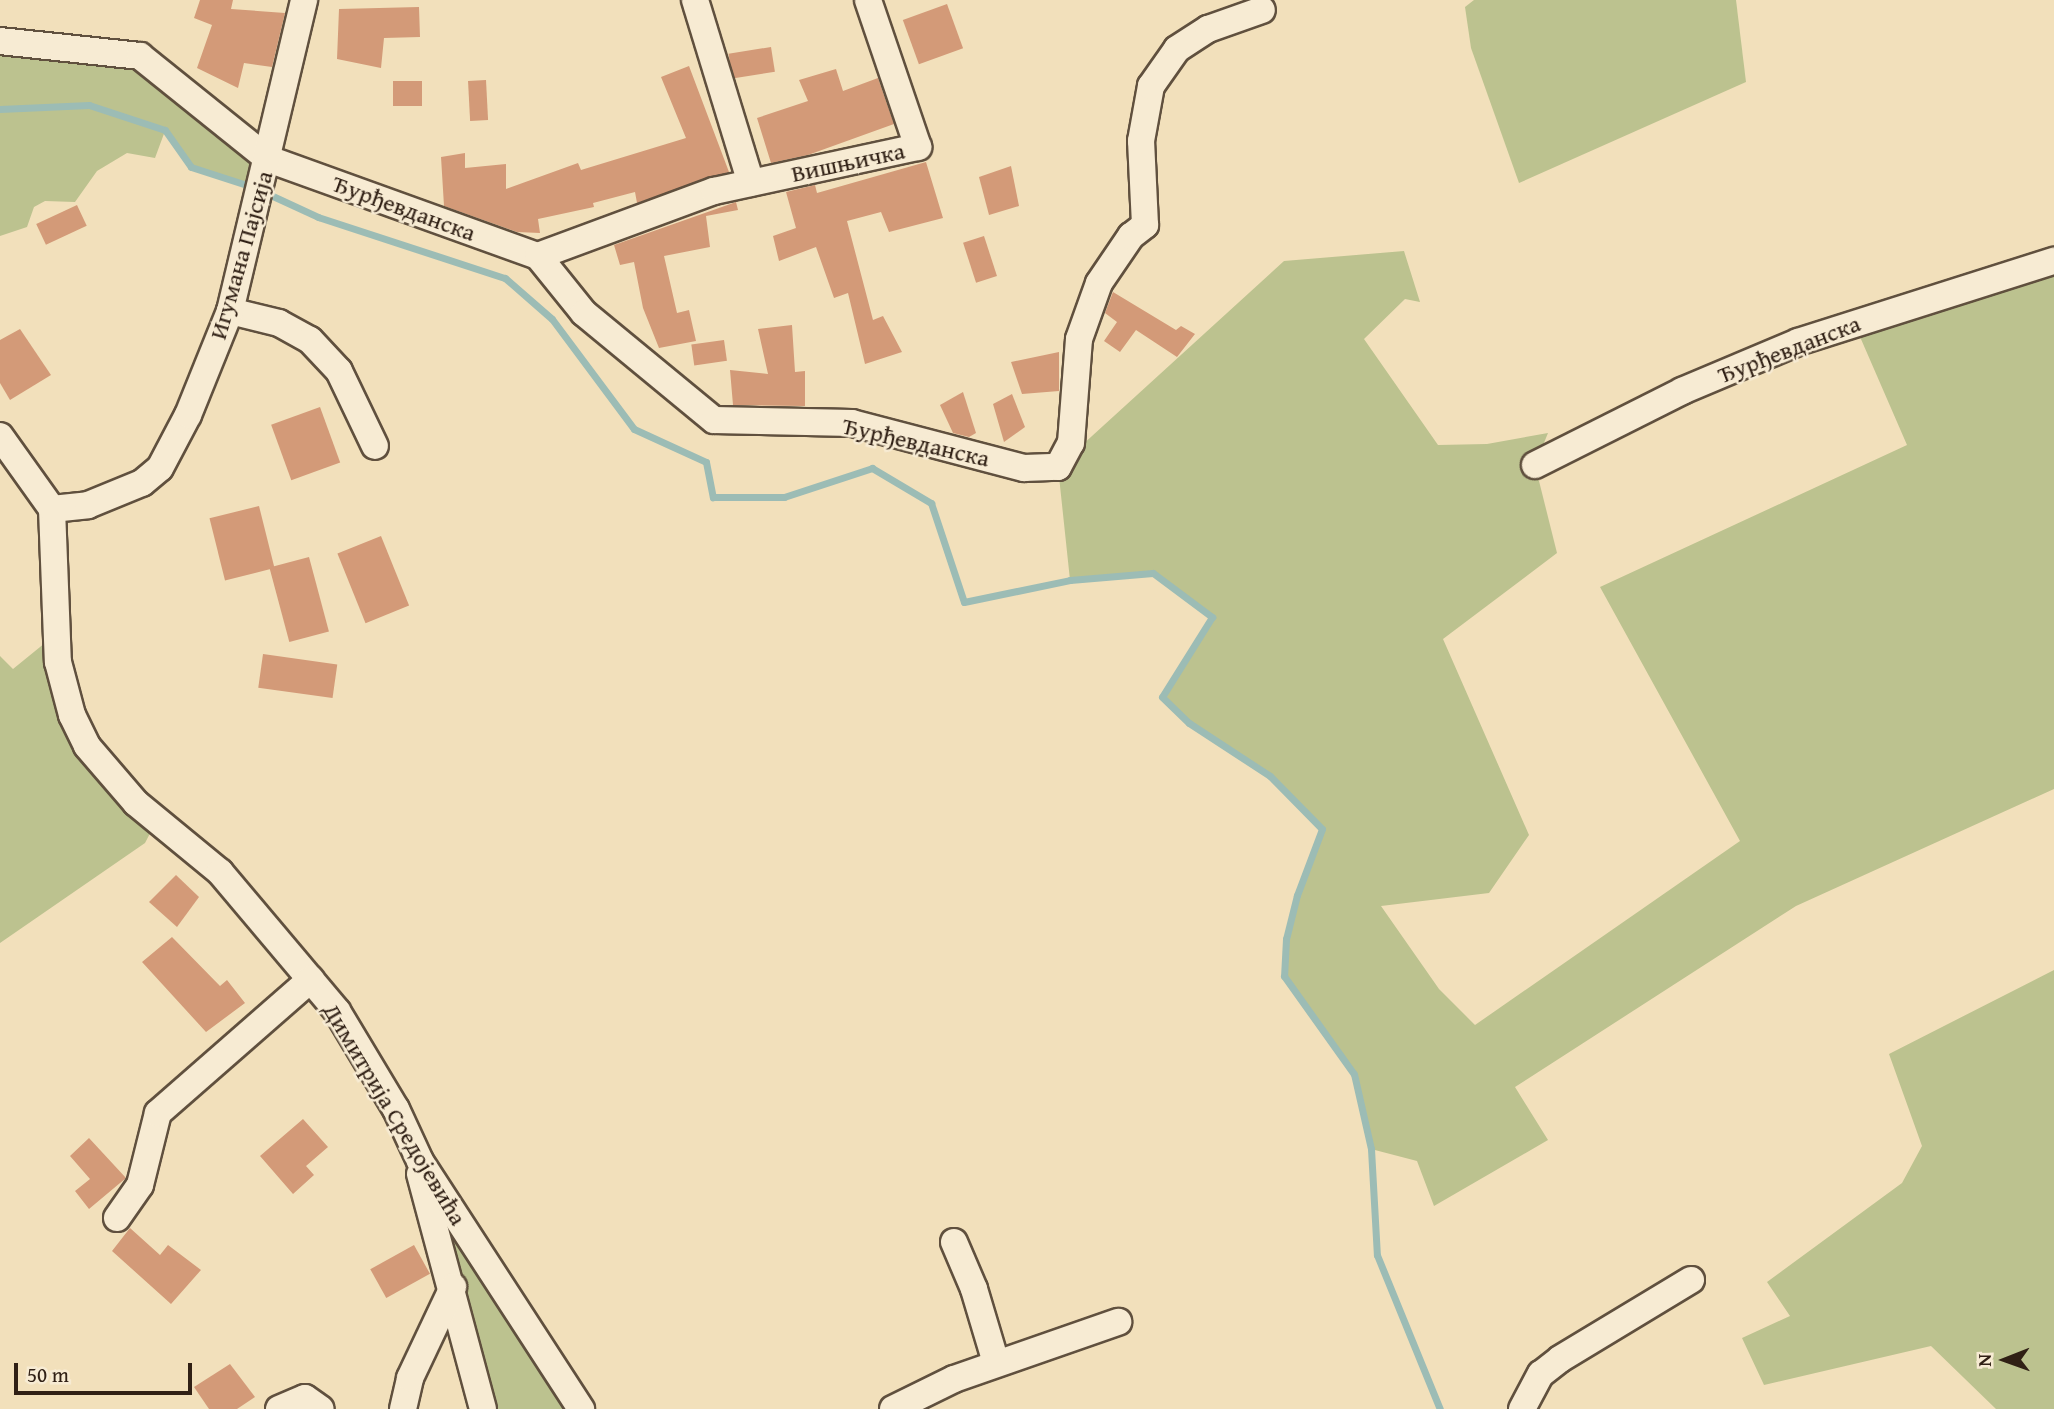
<!DOCTYPE html>
<html>
<head>
<meta charset="utf-8">
<style>
  body { margin:0 }
  #map { position:relative; width:2054px; height:1409px; overflow:hidden; background:#f2e0bb; font-family:"Gentium Book Plus",serif }
  div>[style] { position:absolute }
  .green>* { inset:0; background:#bcc28f }
  .stream>* { height:7px; margin:-3.5px; padding:0 3.5px; transform-origin:3.5px; border-radius:3.5px; background:#9cbcb5 }
  .building>* { inset:0; background:#d39a78; transform-origin:0 0 }
  .roads { filter:drop-shadow(2px 0 #60503e) drop-shadow(-2px 0 #60503e) drop-shadow(0 2px #60503e) drop-shadow(0 -2px #60503e) }
  .minor>* { height:26px; margin:-13px; padding:0 13px; transform-origin:13px; border-radius:13px; background:#f7ebd3 }
  span { translate:-50% -50%; white-space:nowrap; text-align:center; line-height:1.15; -webkit-text-stroke:5px #f7ebd3; paint-order:stroke }
  .street-label { font-size:24px; color:#302015 }
  .north { position:absolute; left:1970px; top:1325px; width:70px; height:70px; -webkit-text-stroke:5px #f7ebd3; paint-order:stroke; rotate:269deg; font-size:19px; font-weight:700; line-height:28px; text-align:center; color:#302015 }
  .north::after { content:''; display:block; margin:auto; width:24px; height:32px; background:#302015; clip-path:polygon(50% 0,100% 100%,50% 72%,0 100%) }
  .scale { position:absolute; left:14px; top:1363px; width:178px; height:32px; box-sizing:border-box; border:4px solid #302015; border-top:0; padding-left:9px; font-size:21px; line-height:24px; white-space:nowrap; color:#302015; -webkit-text-stroke:5px #f7ebd3; paint-order:stroke }
</style>
</head>
<body>
<div id="map">
  <div class="green">
    <div style="clip-path:polygon(1474px 0,1736px 0,1746px 82px,1519px 183px,1471px 48px,1465px 7px)"></div>
    <div style="clip-path:polygon(0 41px,140px 56px,268px 159px,259px 190px,191px 167px,165px 131px,155px 158px,127px 153px,97px 171px,75px 202px,45px 201px,34px 207px,27px 227px,0 236px)"></div>
    <div style="clip-path:polygon(1404px 251px,1420px 302px,1405px 299px,1364px 339px,1438px 445px,1487px 444px,1548px 433px,1535px 465px,1557px 553px,1443px 639px,1529px 835px,1489px 893px,1381px 906px,1439px 989px,1475px 1025px,1740px 841px,1600px 587px,1907px 445px,1854px 323px,2054px 261px,2054px 789px,1796px 906px,1515px 1087px,1548px 1140px,1434px 1206px,1417px 1161px,1371px 1149px,1354px 1074px,1284px 976px,1286px 939px,1297px 895px,1322px 829px,1270px 776px,1189px 723px,1162px 697px,1212px 617px,1153px 573px,1070px 580px,1058px 467px,1284px 261px)"></div>
    <div style="clip-path:polygon(56px 634px,72px 715px,157px 820px,145px 843px,0 943px,0 656px,13px 669px)"></div>
    <div style="clip-path:polygon(2054px 970px,2054px 1409px,1996px 1409px,1931px 1346px,1764px 1385px,1742px 1338px,1790px 1316px,1767px 1282px,1902px 1183px,1922px 1146px,1889px 1054px)"></div>
    <div style="clip-path:polygon(420px 1187px,584px 1409px,483px 1409px)"></div>
  </div>
  <div class="stream">
    <div style="left:0;top:109px;width:89px;rotate:-2.6deg"></div>
    <div style="left:89px;top:105px;width:80px;rotate:18.2deg"></div>
    <div style="left:165px;top:130px;width:45px;rotate:54.9deg"></div>
    <div style="left:191px;top:167px;width:65px;rotate:17.9deg"></div>
    <div style="left:264px;top:192px;width:60px;rotate:24.8deg"></div>
    <div style="left:318px;top:217px;width:197px;rotate:18.1deg"></div>
    <div style="left:505px;top:278px;width:62px;rotate:41.1deg"></div>
    <div style="left:552px;top:319px;width:137px;rotate:53.3deg"></div>
    <div style="left:634px;top:429px;width:79px;rotate:24.6deg"></div>
    <div style="left:706px;top:462px;width:36px;rotate:79deg"></div>
    <div style="left:713px;top:497px;width:71px"></div>
    <div style="left:784px;top:497px;width:93px;rotate:-18.2deg"></div>
    <div style="left:872px;top:468px;width:69px;rotate:30.7deg"></div>
    <div style="left:931px;top:503px;width:104px;rotate:71.6deg"></div>
    <div style="left:964px;top:602px;width:108px;rotate:-11.7deg"></div>
    <div style="left:1070px;top:580px;width:83px;rotate:-4.8deg"></div>
    <div style="left:1153px;top:573px;width:74px;rotate:36.7deg"></div>
    <div style="left:1212px;top:617px;width:94px;rotate:122deg"></div>
    <div style="left:1162px;top:697px;width:37px;rotate:44deg"></div>
    <div style="left:1189px;top:723px;width:97px;rotate:33.2deg"></div>
    <div style="left:1270px;top:776px;width:74px;rotate:45.5deg"></div>
    <div style="left:1322px;top:829px;width:71px;rotate:110.7deg"></div>
    <div style="left:1297px;top:895px;width:45px;rotate:104deg"></div>
    <div style="left:1286px;top:939px;width:37px;rotate:93deg"></div>
    <div style="left:1284px;top:976px;width:120px;rotate:54.5deg"></div>
    <div style="left:1354px;top:1074px;width:77px;rotate:77.2deg"></div>
    <div style="left:1371px;top:1149px;width:106px;rotate:86.8deg"></div>
    <div style="left:1377px;top:1255px;width:166px;rotate:67.8deg"></div>
  </div>
  <div class="building">
    <div style="clip-path:polygon(200px 0,233px 0,231px 9px,285px 13px,272px 67px,244px 63px,238px 88px,197px 68px,212px 25px,194px 18px)"></div>
    <div style="left:947px;top:4px;width:47px;height:47px;rotate:70deg"></div>
    <div style="clip-path:polygon(419px 7px,420px 37px,384px 38px,381px 68px,337px 59px,339px 9px)"></div>
    <div style="left:771px;top:47px;width:25px;height:43px;rotate:81deg"></div>
    <div style="clip-path:polygon(689px 66px,729px 172px,637px 203px,635px 192px,593px 203px,594px 207px,538px 219px,540px 233px,517px 232px,444px 206px,441px 157px,465px 153px,465px 168px,506px 164px,506px 189px,578px 163px,581px 170px,686px 138px,661px 77px)"></div>
    <div style="clip-path:polygon(836px 69px,843px 91px,878px 78px,894px 124px,808px 155px,771px 163px,757px 118px,808px 101px,799px 80px)"></div>
    <div style="left:486px;top:80px;width:40px;height:18px;rotate:87deg"></div>
    <div style="left:393px;top:81px;width:29px;height:25px"></div>
    <div style="clip-path:polygon(926px 162px,943px 218px,889px 232px,881px 212px,847px 221px,873px 320px,883px 316px,902px 352px,865px 364px,848px 293px,834px 298px,816px 247px,779px 261px,773px 236px,796px 228px,786px 192px,815px 185px,817px 193px)"></div>
    <div style="clip-path:polygon(1011px 166px,1019px 206px,989px 215px,979px 177px)"></div>
    <div style="clip-path:polygon(736px 202px,738px 210px,706px 216px,710px 247px,664px 256px,677px 313px,689px 310px,696px 341px,659px 348px,643px 308px,634px 262px,620px 265px,614px 245px)"></div>
    <div style="left:77px;top:205px;width:23px;height:45px;rotate:65deg"></div>
    <div style="left:984px;top:236px;width:42px;height:22px;rotate:72deg"></div>
    <div style="clip-path:polygon(1113px 292px,1176px 330px,1181px 326px,1195px 334px,1177px 357px,1136px 330px,1120px 352px,1104px 341px,1117px 322px,1105px 313px)"></div>
    <div style="clip-path:polygon(792px 325px,795px 372px,805px 371px,805px 406px,733px 405px,730px 370px,768px 374px,758px 329px)"></div>
    <div style="clip-path:polygon(20px 329px,51px 375px,10px 400px,0 383px,0 340px)"></div>
    <div style="left:724px;top:340px;width:21px;height:33px;rotate:82deg"></div>
    <div style="clip-path:polygon(1059px 352px,1059px 391px,1022px 394px,1011px 362px)"></div>
    <div style="clip-path:polygon(963px 392px,976px 433px,969px 437px,953px 433px,940px 405px)"></div>
    <div style="clip-path:polygon(1012px 394px,1025px 427px,1004px 442px,993px 404px)"></div>
    <div style="left:320px;top:407px;width:59px;height:52px;rotate:70deg"></div>
    <div style="left:259px;top:506px;width:64px;height:51px;rotate:76deg"></div>
    <div style="left:381px;top:536px;width:75px;height:47px;rotate:68deg"></div>
    <div style="left:309px;top:557px;width:77px;height:41px;rotate:75deg"></div>
    <div style="left:263px;top:654px;width:75px;height:34px;rotate:8deg"></div>
    <div style="clip-path:polygon(176px 875px,199px 897px,177px 927px,149px 902px)"></div>
    <div style="clip-path:polygon(172px 937px,220px 986px,227px 980px,245px 1003px,206px 1032px,142px 962px)"></div>
    <div style="clip-path:polygon(303px 1119px,328px 1147px,306px 1166px,314px 1175px,293px 1194px,260px 1156px)"></div>
    <div style="clip-path:polygon(89px 1138px,126px 1178px,89px 1209px,75px 1191px,90px 1179px,70px 1156px)"></div>
    <div style="clip-path:polygon(130px 1228px,160px 1255px,168px 1245px,201px 1270px,171px 1304px,112px 1251px)"></div>
    <div style="left:414px;top:1245px;width:33px;height:50px;rotate:61deg"></div>
    <div style="clip-path:polygon(230px 1364px,255px 1397px,237px 1409px,209px 1409px,194px 1387px)"></div>
  </div>
  <div class="roads">
    <div class="minor">
      <div style="left:695px;top:0;width:191px;rotate:73deg"></div>
      <div style="left:0;top:41px;width:141px;rotate:6.1deg"></div>
      <div style="left:140px;top:56px;width:164px;rotate:38.8deg"></div>
      <div style="left:268px;top:159px;width:287px;rotate:19.8deg"></div>
      <div style="left:538px;top:256px;width:73px;rotate:51.1deg"></div>
      <div style="left:584px;top:313px;width:168px;rotate:39.5deg"></div>
      <div style="left:714px;top:420px;width:138px;rotate:1.2deg"></div>
      <div style="left:852px;top:423px;width:178px;rotate:14.7deg"></div>
      <div style="left:1024px;top:468px;width:34px;rotate:-2deg"></div>
      <div style="left:1058px;top:467px;width:27px;rotate:-62deg"></div>
      <div style="left:1071px;top:443px;width:104px;rotate:-85.6deg"></div>
      <div style="left:1079px;top:339px;width:59px;rotate:-70.3deg"></div>
      <div style="left:1099px;top:283px;width:57px;rotate:-55.8deg"></div>
      <div style="left:1131px;top:236px;width:18px;rotate:-38deg"></div>
      <div style="left:1145px;top:225px;width:84px;rotate:-92.7deg"></div>
      <div style="left:1141px;top:141px;width:56px;rotate:-79.7deg"></div>
      <div style="left:1151px;top:86px;width:45px;rotate:-54.9deg"></div>
      <div style="left:1177px;top:49px;width:37px;rotate:-33deg"></div>
      <div style="left:1208px;top:29px;width:57px;rotate:-19.4deg"></div>
      <div style="left:538px;top:256px;width:188px;rotate:-20.3deg"></div>
      <div style="left:714px;top:191px;width:209px;rotate:-12.2deg"></div>
      <div style="left:918px;top:147px;width:155px;rotate:-108.8deg"></div>
      <div style="left:230px;top:311px;width:50px;rotate:13.8deg"></div>
      <div style="left:279px;top:323px;width:35px;rotate:29deg"></div>
      <div style="left:310px;top:340px;width:42px;rotate:46.9deg"></div>
      <div style="left:339px;top:371px;width:83px;rotate:64.4deg"></div>
      <div style="left:0;top:436px;width:90px;rotate:54.5deg"></div>
      <div style="left:1535px;top:465px;width:165px;rotate:-26.7deg"></div>
      <div style="left:1682px;top:391px;width:126px;rotate:-22.9deg"></div>
      <div style="left:1798px;top:342px;width:269px;rotate:-17.6deg"></div>
      <div style="left:52px;top:509px;width:153px;rotate:87.8deg"></div>
      <div style="left:58px;top:662px;width:55px;rotate:75.2deg"></div>
      <div style="left:72px;top:715px;width:34px;rotate:64deg"></div>
      <div style="left:87px;top:746px;width:75px;rotate:49.3deg"></div>
      <div style="left:136px;top:803px;width:109px;rotate:39.4deg"></div>
      <div style="left:220px;top:872px;width:182px;rotate:49.9deg"></div>
      <div style="left:337px;top:1011px;width:114px;rotate:59deg"></div>
      <div style="left:396px;top:1109px;width:57px;rotate:65.2deg"></div>
      <div style="left:420px;top:1161px;width:296px;rotate:57deg"></div>
      <div style="left:52px;top:509px;width:36px;rotate:-6deg"></div>
      <div style="left:88px;top:505px;width:58px;rotate:-22.2deg"></div>
      <div style="left:142px;top:483px;width:23px;rotate:-40deg"></div>
      <div style="left:160px;top:468px;width:60px;rotate:-62.2deg"></div>
      <div style="left:188px;top:415px;width:112px;rotate:-68deg"></div>
      <div style="left:230px;top:311px;width:320px;rotate:-76.6deg"></div>
      <div style="left:420px;top:1174px;width:243px;rotate:75deg"></div>
      <div style="left:117px;top:1218px;width:40px;rotate:-55.1deg"></div>
      <div style="left:140px;top:1185px;width:74px;rotate:-76deg"></div>
      <div style="left:158px;top:1113px;width:203px;rotate:-41.2deg"></div>
      <div style="left:954px;top:1242px;width:51px;rotate:66.9deg"></div>
      <div style="left:974px;top:1289px;width:77px;rotate:73.4deg"></div>
      <div style="left:279px;top:1409px;width:28px;rotate:-23deg"></div>
      <div style="left:305px;top:1398px;width:19px;rotate:35deg"></div>
      <div style="left:403px;top:1409px;width:32px;rotate:-77deg"></div>
      <div style="left:410px;top:1378px;width:101px;rotate:-64.7deg"></div>
      <div style="left:893px;top:1409px;width:68px;rotate:-26.2deg"></div>
      <div style="left:954px;top:1379px;width:174px;rotate:-19.2deg"></div>
      <div style="left:1522px;top:1409px;width:40px;rotate:-62deg"></div>
      <div style="left:1541px;top:1374px;width:24px;rotate:-38deg"></div>
      <div style="left:1560px;top:1359px;width:153px;rotate:-31.1deg"></div>
    </div>
  </div>
  <div class="street-label">
    <span style="left:848px;top:162px;rotate:-12deg">Вишњичка</span>
    <span style="left:404px;top:208px;rotate:20deg">Ђурђевданска</span>
    <span style="left:241px;top:255px;rotate:-74deg">Игумана Пајсија</span>
    <span style="left:1789px;top:349px;rotate:-21deg">Ђурђевданска</span>
    <span style="left:916px;top:442px;rotate:13deg">Ђурђевданска</span>
    <span style="left:395px;top:1114px;rotate:59deg">Димитрија Средојевића</span>
  </div>
  <div class="north">N</div>
  <div class="scale">50 m</div>
</div>
</body>
</html>
